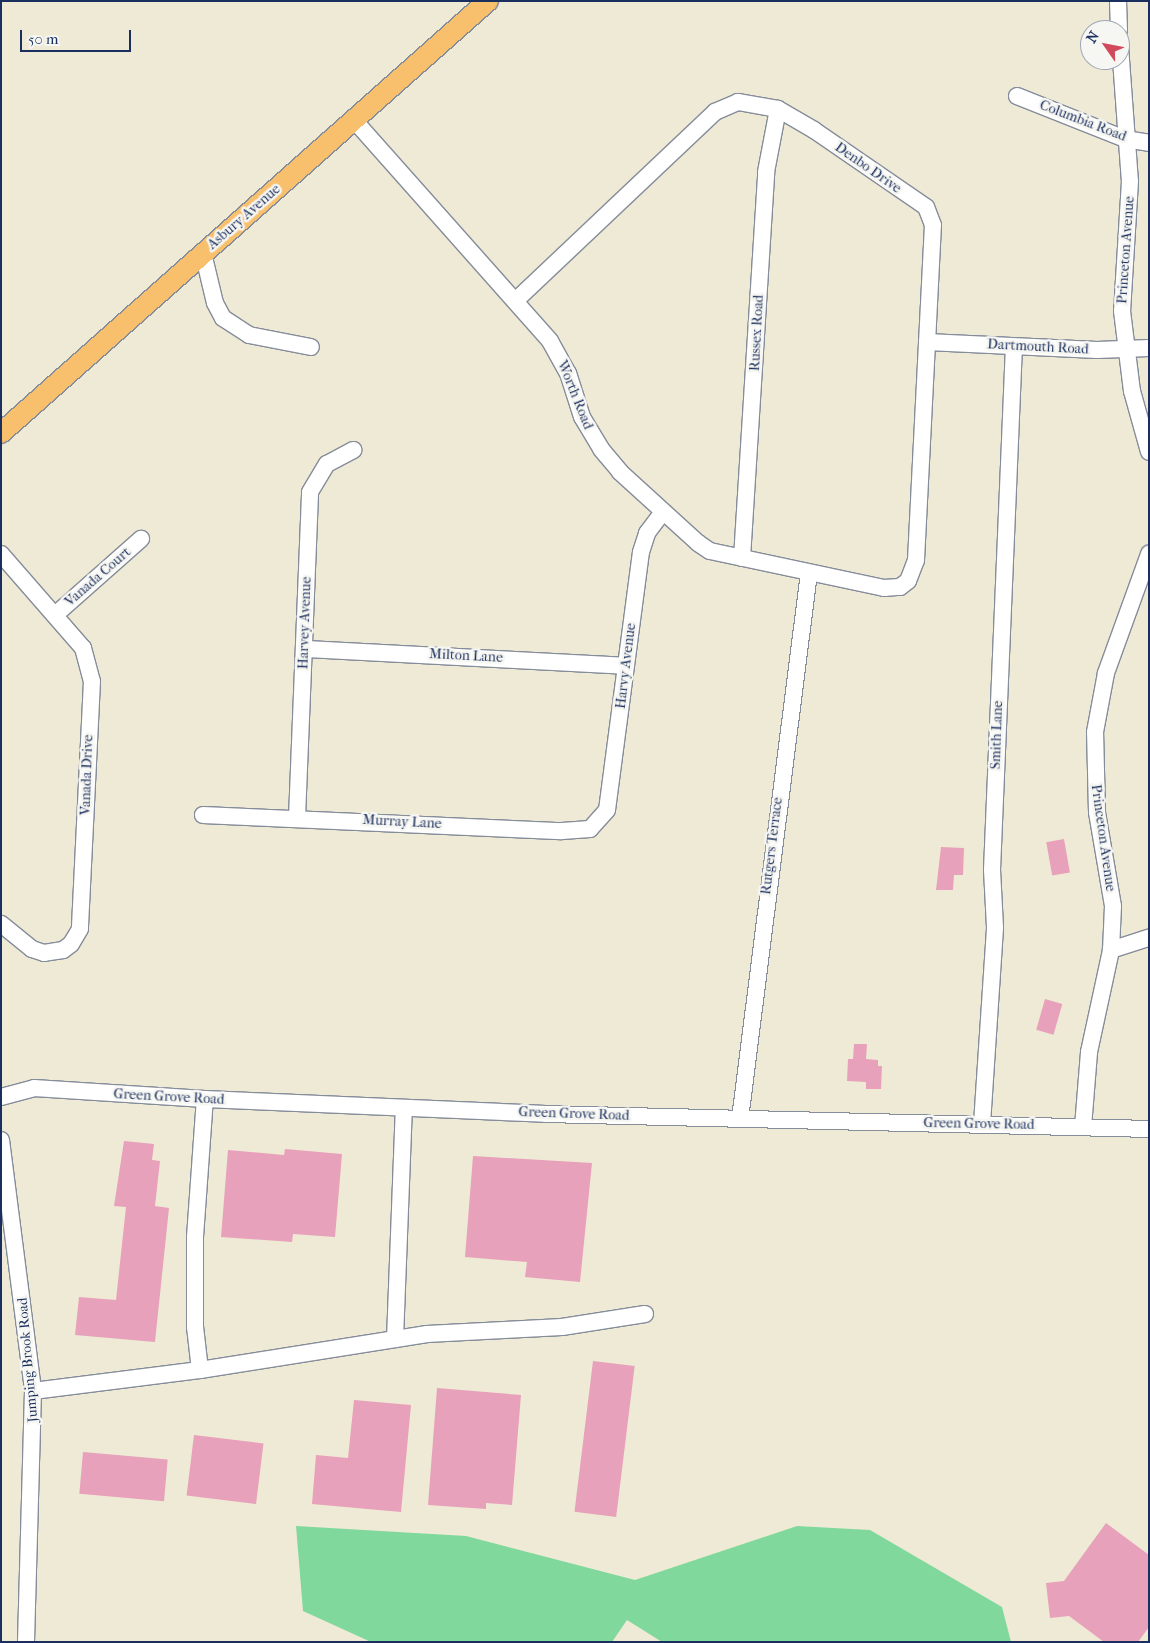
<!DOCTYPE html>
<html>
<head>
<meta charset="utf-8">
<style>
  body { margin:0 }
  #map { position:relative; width:1150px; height:1643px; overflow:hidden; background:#efead5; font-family:"IM FELL French Canon",serif }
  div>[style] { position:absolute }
  .green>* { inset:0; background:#81d89d }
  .building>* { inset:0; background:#e7a1ba; transform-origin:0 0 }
  .roads { filter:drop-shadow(1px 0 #858c9a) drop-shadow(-1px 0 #858c9a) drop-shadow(0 1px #858c9a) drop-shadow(0 -1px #858c9a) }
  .minor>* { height:16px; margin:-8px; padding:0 8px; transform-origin:8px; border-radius:8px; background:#fff }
  .major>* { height:20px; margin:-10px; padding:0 10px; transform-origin:10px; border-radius:10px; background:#f8bf6c }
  span { translate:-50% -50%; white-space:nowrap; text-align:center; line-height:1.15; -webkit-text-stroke:5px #f6f6f2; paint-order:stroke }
  .street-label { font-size:14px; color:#1b2f5e }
  .frame { position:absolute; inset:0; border:2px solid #1b2f5e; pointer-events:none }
  .north { position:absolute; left:1080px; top:20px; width:50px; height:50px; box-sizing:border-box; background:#f6f6f2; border:1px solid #9ea6b7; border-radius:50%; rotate:303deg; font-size:14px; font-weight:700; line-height:20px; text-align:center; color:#1b2f5e }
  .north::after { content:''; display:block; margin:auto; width:18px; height:22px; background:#d1495b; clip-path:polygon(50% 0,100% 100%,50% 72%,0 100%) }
  .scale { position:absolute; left:20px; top:30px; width:111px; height:22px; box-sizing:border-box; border:2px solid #1b2f5e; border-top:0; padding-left:6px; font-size:15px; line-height:18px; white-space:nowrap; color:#1b2f5e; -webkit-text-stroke:4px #f6f6f2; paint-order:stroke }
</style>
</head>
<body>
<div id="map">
  <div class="green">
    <div style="clip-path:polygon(296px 1526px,466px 1536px,635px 1580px,797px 1526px,870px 1530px,1002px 1607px,1011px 1642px,662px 1642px,627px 1620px,612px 1642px,371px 1642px,303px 1611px)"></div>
  </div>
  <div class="building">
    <div style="left:1064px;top:839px;width:34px;height:18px;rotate:80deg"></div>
    <div style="clip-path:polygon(941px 847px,964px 848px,963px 875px,954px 875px,953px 890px,936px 890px)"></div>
    <div style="left:1045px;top:999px;width:18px;height:32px;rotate:16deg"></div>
    <div style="clip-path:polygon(854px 1044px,867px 1044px,866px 1059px,878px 1060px,878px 1066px,882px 1066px,881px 1089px,866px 1089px,866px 1082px,847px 1081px,848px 1059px,853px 1059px)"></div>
    <div style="clip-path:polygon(124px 1141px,154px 1144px,152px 1160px,160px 1161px,155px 1206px,169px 1208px,155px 1342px,75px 1335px,79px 1297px,116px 1300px,126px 1207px,114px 1206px)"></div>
    <div style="clip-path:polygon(285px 1149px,342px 1154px,335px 1237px,293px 1234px,292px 1242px,221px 1237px,228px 1150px,284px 1155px)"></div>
    <div style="clip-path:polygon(473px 1156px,592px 1163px,580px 1282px,525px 1277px,527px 1262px,465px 1257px)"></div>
    <div style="left:593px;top:1361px;width:42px;height:152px;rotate:7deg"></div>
    <div style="clip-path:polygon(437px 1388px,521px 1395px,512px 1505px,486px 1503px,486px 1509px,428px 1505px)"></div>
    <div style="clip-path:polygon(354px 1400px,411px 1405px,401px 1512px,312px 1504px,316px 1455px,348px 1458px)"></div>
    <div style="left:194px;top:1435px;width:70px;height:61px;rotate:7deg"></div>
    <div style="left:83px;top:1452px;width:85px;height:42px;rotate:5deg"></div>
    <div style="clip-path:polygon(1106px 1523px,1149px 1555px,1149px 1627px,1138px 1642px,1104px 1642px,1069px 1616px,1050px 1618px,1046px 1583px,1064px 1581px)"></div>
  </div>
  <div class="roads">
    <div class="minor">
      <div style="left:1118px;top:1px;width:29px;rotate:88deg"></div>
      <div style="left:1120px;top:46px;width:135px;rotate:85.8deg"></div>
      <div style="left:1130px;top:181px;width:130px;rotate:93.5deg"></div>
      <div style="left:1122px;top:311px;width:81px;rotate:82.9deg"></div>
      <div style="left:1132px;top:391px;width:63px;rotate:74.4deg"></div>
      <div style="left:1017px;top:96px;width:116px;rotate:21.7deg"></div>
      <div style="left:1125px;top:139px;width:24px;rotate:9deg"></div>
      <div style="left:354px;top:120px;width:295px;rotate:48.4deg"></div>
      <div style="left:550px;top:341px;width:37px;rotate:61deg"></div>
      <div style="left:568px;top:373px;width:46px;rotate:72.3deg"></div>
      <div style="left:582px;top:417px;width:37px;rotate:59deg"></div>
      <div style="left:601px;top:449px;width:30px;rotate:50deg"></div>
      <div style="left:620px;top:472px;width:105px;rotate:42.3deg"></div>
      <div style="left:698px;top:543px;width:14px;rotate:34deg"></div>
      <div style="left:710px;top:551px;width:178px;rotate:12deg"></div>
      <div style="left:884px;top:588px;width:16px;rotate:-4deg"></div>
      <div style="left:900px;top:587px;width:10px;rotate:-37deg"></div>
      <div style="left:908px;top:581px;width:22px;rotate:-69deg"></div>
      <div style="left:916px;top:560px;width:335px;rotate:-87.1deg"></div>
      <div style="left:933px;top:225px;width:19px;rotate:-111deg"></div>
      <div style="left:926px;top:207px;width:136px;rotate:-145.5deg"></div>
      <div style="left:814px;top:130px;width:42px;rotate:-149.7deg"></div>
      <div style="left:778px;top:109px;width:41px;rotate:-170.1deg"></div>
      <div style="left:738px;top:102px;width:25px;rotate:157deg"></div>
      <div style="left:715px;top:112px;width:275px;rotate:136.6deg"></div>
      <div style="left:203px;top:253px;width:51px;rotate:76.5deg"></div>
      <div style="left:215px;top:303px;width:17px;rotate:62deg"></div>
      <div style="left:223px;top:318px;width:31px;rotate:33deg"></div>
      <div style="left:249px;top:335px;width:63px;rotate:11deg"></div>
      <div style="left:927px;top:342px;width:170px;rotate:2.7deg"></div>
      <div style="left:1097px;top:350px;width:52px;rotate:-2.2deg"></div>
      <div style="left:1px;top:554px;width:125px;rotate:48.9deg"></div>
      <div style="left:83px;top:648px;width:34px;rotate:75deg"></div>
      <div style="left:92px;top:681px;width:248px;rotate:92.8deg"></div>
      <div style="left:80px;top:929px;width:17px;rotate:121deg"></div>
      <div style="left:71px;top:944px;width:10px;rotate:143deg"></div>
      <div style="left:63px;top:950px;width:19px;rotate:171deg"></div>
      <div style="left:44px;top:953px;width:13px;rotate:-162deg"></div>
      <div style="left:32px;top:949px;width:40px;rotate:-141deg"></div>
      <div style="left:742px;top:558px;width:387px;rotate:-86.4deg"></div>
      <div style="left:766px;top:172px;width:64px;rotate:-79.2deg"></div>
      <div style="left:55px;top:615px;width:115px;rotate:-41.5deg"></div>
      <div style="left:305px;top:649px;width:321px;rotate:3deg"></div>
      <div style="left:203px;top:815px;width:359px;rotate:2.6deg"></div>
      <div style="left:562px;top:831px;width:28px;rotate:-4deg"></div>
      <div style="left:590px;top:829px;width:25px;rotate:-48deg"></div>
      <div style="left:607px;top:810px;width:260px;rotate:-82.5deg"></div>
      <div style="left:641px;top:552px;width:20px;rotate:-72deg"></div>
      <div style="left:647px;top:533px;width:26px;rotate:-53deg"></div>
      <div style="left:297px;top:818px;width:326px;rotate:-87.7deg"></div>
      <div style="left:310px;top:492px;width:33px;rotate:-59deg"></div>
      <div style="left:327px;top:464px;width:30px;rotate:-28deg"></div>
      <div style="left:1111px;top:950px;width:40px;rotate:-18deg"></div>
      <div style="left:1px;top:1097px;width:34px;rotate:-15deg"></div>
      <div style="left:34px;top:1088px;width:171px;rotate:3.7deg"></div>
      <div style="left:205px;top:1099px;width:341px;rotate:2.5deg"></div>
      <div style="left:546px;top:1114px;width:603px;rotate:1.42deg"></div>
      <div style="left:740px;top:1119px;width:550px;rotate:-82.8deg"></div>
      <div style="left:982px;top:1124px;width:197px;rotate:-86.2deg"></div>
      <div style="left:995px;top:927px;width:57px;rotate:-93deg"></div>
      <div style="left:992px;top:870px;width:524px;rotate:-87.6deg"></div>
      <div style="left:1083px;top:1127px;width:75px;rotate:-85.4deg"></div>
      <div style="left:1089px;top:1052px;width:104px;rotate:-77.8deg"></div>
      <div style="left:1111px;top:950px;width:44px;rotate:-87.4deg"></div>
      <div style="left:1113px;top:906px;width:95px;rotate:-99.7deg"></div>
      <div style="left:1097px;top:812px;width:80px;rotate:-91.4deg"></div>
      <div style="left:1095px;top:732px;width:60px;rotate:-79.4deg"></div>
      <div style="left:1106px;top:673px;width:127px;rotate:-70.1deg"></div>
      <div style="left:1px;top:1140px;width:253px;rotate:82.7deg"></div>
      <div style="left:33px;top:1391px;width:251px;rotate:91.6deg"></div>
      <div style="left:395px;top:1339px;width:231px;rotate:-87.8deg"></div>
      <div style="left:200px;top:1370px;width:43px;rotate:-96.6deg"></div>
      <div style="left:195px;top:1327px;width:90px;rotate:-90deg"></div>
      <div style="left:195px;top:1237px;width:138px;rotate:-85.9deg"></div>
      <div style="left:33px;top:1391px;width:168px;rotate:-7.2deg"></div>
      <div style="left:200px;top:1370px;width:230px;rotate:-9deg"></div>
      <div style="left:427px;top:1334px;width:135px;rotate:-3deg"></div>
      <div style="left:562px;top:1327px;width:84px;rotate:-8.9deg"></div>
    </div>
    <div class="major">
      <div style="left:1px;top:433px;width:651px;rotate:-41.58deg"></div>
    </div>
  </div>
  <div class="street-label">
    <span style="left:1083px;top:121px;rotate:21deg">Columbia Road</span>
    <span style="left:868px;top:168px;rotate:35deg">Denbo Drive</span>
    <span style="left:244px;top:217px;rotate:-41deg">Asbury Avenue</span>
    <span style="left:1126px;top:250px;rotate:-86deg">Princeton Avenue</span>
    <span style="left:757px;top:333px;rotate:-87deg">Russex Road</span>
    <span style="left:1038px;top:347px;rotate:3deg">Dartmouth Road</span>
    <span style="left:575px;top:395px;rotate:68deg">Worth Road</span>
    <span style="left:98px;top:577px;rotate:-41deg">Vanada Court</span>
    <span style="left:305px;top:623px;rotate:-88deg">Harvey Avenue</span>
    <span style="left:466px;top:656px;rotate:3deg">Milton Lane</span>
    <span style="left:626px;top:666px;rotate:-83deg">Harvy Avenue</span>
    <span style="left:997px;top:735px;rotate:-88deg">Smith Lane</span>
    <span style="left:87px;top:775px;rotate:-88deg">Vanada Drive</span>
    <span style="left:402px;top:822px;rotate:3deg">Murray Lane</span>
    <span style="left:1103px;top:838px;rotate:82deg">Princeton Avenue</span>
    <span style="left:772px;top:846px;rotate:-83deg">Rutgers Terrace</span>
    <span style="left:169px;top:1097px;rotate:3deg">Green Grove Road</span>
    <span style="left:574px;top:1114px;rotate:2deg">Green Grove Road</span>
    <span style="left:979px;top:1124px;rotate:1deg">Green Grove Road</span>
    <span style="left:28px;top:1360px;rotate:-95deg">Jumping Brook Road</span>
  </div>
  <div class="frame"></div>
  <div class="north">N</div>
  <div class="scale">50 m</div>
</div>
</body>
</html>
